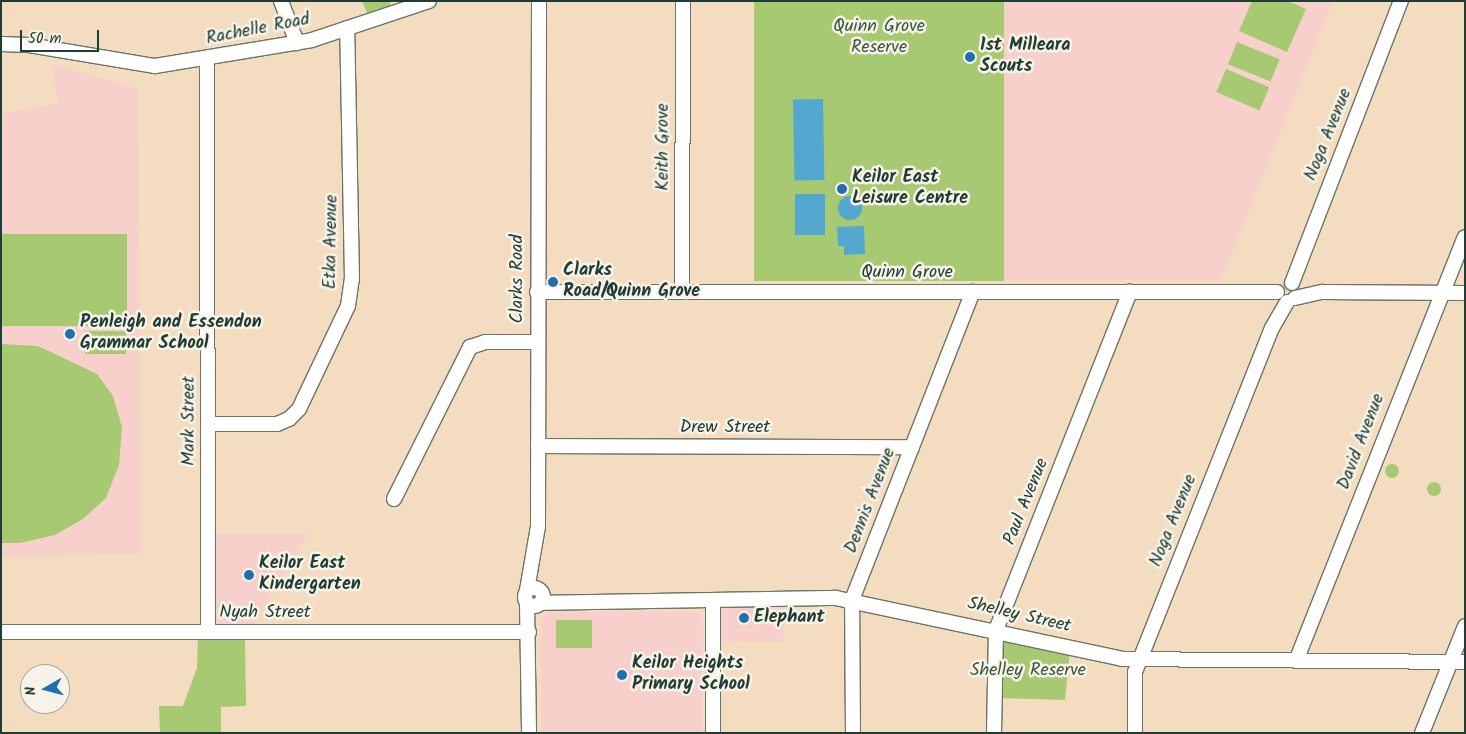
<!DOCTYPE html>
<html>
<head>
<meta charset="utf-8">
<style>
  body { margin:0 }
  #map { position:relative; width:1466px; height:734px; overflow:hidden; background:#f4dcc0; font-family:Kalam,sans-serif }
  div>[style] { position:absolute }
  .built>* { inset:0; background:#f7d0cb }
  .green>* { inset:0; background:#a7c972; transform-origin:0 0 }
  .round { border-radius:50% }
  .water>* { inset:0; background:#54a7cf; transform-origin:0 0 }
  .roads { filter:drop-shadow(1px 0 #6a7565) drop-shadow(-1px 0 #6a7565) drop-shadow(0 1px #6a7565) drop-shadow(0 -1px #6a7565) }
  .minor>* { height:14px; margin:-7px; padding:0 7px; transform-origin:7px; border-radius:7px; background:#fff }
  .minor>.ring { margin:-7px; padding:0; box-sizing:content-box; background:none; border:14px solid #fff; border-radius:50% }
  .dots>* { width:14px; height:14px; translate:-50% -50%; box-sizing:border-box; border:2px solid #f7f3e8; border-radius:50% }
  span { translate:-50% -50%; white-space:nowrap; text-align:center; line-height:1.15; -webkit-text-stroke:5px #f7f3e8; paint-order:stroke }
  .park-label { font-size:18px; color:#3a5940 }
  .street-label { font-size:18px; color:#1f3d34 }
  .poi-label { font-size:18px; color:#1f3d34; font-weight:700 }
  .left { translate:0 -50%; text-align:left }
  .frame { position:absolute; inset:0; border:2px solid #1f3d34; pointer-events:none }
  .north { position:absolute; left:20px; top:664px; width:50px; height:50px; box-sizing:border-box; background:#f7f3e8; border:1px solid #a1aaa0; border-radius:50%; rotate:262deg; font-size:14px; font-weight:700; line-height:20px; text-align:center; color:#1f3d34 }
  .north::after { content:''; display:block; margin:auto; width:18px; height:22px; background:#1f6fb2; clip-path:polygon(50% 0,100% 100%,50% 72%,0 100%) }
  .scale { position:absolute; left:20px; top:30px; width:79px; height:22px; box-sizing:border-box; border:2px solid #1f3d34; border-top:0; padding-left:6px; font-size:15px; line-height:18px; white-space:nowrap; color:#1f3d34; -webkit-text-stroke:4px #f7f3e8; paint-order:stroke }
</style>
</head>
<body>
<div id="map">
  <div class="built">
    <div style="clip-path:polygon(1004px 1px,1333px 1px,1221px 280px,1004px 280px)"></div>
    <div style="clip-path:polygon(51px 64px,138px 89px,140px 554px,1px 556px,1px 114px,59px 103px)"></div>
    <div style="clip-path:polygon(214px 534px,308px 534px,253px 627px,221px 627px,214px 620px)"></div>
    <div style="clip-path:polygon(783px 605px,783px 642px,720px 641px,719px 613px,725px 606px)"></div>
    <div style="clip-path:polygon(696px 611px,703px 618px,702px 733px,541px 733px,541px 618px,547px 612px)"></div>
  </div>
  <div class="green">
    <div style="clip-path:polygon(362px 1px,389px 1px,392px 7px,368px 15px)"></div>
    <div style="left:754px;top:1px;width:250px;height:280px"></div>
    <div style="clip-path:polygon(1252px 1px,1288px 1px,1306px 9px,1287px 52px,1239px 31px)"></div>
    <div style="left:1237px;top:42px;width:46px;height:24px;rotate:22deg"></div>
    <div style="left:1226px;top:69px;width:47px;height:25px;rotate:23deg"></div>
    <div style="left:1px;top:234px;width:126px;height:92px"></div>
    <div style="left:85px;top:331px;width:41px;height:23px"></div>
    <div style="clip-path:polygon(1px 344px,38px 346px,97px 374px,113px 396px,122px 427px,119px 465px,106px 498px,83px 519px,55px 535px,20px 543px,1px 543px)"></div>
    <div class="round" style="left:1385px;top:464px;width:14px;height:14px"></div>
    <div class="round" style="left:1427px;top:482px;width:14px;height:14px"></div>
    <div style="left:556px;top:620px;width:36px;height:28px"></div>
    <div style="clip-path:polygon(198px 638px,245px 638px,246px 706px,221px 707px,221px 733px,160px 733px,159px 706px,183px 706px,197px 668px)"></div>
    <div style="clip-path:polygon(1007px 640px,1070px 651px,1065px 700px,1000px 698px,1001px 645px)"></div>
  </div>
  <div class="water">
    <div style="left:823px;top:99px;width:81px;height:30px;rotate:89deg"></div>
    <div style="left:795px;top:194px;width:30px;height:41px"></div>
    <div class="round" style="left:838px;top:196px;width:24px;height:24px"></div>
    <div style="clip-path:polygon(864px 226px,865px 254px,844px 255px,844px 246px,838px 246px,837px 227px)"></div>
  </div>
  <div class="roads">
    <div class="minor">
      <div style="left:281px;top:1px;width:45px;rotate:69.1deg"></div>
      <div style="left:1px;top:44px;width:28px;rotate:2deg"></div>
      <div style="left:29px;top:45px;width:128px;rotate:9.5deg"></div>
      <div style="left:155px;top:66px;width:159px;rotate:-9.4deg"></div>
      <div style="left:312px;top:40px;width:123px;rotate:-18.4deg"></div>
      <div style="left:207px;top:59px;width:573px;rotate:89.9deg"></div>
      <div style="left:1292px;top:283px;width:302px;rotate:-68.9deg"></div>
      <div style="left:537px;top:292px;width:740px"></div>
      <div style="left:682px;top:292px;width:291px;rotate:-89.8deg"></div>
      <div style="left:1295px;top:298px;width:28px;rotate:-13deg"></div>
      <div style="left:1322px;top:292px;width:143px;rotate:0.4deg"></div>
      <div style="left:209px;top:424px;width:68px"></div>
      <div style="left:277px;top:424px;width:13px;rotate:-23deg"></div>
      <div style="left:289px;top:419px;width:14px;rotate:-45deg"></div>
      <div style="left:299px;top:409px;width:114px;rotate:-64.6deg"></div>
      <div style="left:348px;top:306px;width:27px;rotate:-82deg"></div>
      <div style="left:352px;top:279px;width:251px;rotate:-91.1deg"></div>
      <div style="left:538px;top:446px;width:374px;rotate:0.2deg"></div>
      <div style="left:394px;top:499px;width:170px;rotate:-63.4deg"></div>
      <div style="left:470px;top:347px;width:16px;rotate:-18deg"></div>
      <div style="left:485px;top:342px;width:52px"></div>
      <div class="ring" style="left:525px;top:588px;width:4px;height:4px"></div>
      <div style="left:527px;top:590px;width:65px;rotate:-80.2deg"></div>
      <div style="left:538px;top:526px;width:525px;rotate:-89.89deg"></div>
      <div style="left:713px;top:600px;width:133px;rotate:90deg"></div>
      <div style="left:527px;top:603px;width:130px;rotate:89.1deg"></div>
      <div style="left:540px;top:603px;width:296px;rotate:-1deg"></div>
      <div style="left:836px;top:598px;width:292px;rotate:12deg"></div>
      <div style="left:1122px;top:659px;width:343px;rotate:0.5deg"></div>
      <div style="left:1px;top:632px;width:528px"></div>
      <div style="left:1296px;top:661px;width:456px;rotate:-68.3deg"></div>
      <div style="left:853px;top:733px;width:133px;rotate:-90.4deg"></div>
      <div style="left:852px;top:600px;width:331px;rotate:-68.6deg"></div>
      <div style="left:994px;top:733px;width:103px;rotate:-88.9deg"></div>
      <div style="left:996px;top:630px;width:364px;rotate:-68.4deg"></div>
      <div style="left:1135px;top:733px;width:61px;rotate:-90deg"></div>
      <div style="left:1135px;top:672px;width:370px;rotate:-68.3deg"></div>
      <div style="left:1272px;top:328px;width:30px;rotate:-60deg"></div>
      <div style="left:1422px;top:733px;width:115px;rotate:-68.1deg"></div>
    </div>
  </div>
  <div class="dots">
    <div style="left:970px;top:57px;background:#1f6fb2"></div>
    <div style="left:842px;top:189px;background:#1f6fb2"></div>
    <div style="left:553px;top:282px;background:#1f6fb2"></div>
    <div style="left:70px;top:334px;background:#1f6fb2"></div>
    <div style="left:249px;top:575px;background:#1f6fb2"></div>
    <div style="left:744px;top:618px;background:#1f6fb2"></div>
    <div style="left:622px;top:675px;background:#1f6fb2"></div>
  </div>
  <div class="park-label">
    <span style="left:879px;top:38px">Quinn Grove<br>Reserve</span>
    <span style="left:1028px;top:671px">Shelley Reserve</span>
  </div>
  <div class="street-label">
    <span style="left:258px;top:30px;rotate:-11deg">Rachelle Road</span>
    <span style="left:1329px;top:135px;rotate:-68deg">Noga Avenue</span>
    <span style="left:664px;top:147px;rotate:-90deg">Keith Grove</span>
    <span style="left:332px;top:242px;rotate:-89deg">Etka Avenue</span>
    <span style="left:907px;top:273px">Quinn Grove</span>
    <span style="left:518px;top:279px;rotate:-90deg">Clarks Road</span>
    <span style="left:190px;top:421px;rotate:-90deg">Mark Street</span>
    <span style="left:725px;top:428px">Drew Street</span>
    <span style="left:1362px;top:442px;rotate:-69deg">David Avenue</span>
    <span style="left:871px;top:501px;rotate:-69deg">Dennis Avenue</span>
    <span style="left:1027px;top:502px;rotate:-68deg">Paul Avenue</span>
    <span style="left:1174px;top:521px;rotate:-68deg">Noga Avenue</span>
    <span style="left:265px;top:613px">Nyah Street</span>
    <span style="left:1019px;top:616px;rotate:13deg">Shelley Street</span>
  </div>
  <div class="poi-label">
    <span class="left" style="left:980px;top:57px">1st Milleara<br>Scouts</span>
    <span class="left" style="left:852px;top:189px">Keilor East<br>Leisure Centre</span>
    <span class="left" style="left:563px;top:282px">Clarks<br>Road/Quinn Grove</span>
    <span class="left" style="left:80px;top:334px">Penleigh and Essendon<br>Grammar School</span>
    <span class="left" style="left:259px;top:575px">Keilor East<br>Kindergarten</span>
    <span class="left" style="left:754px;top:618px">Elephant</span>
    <span class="left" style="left:632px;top:675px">Keilor Heights<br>Primary School</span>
  </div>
  <div class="frame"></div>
  <div class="north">N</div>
  <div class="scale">50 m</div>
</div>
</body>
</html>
